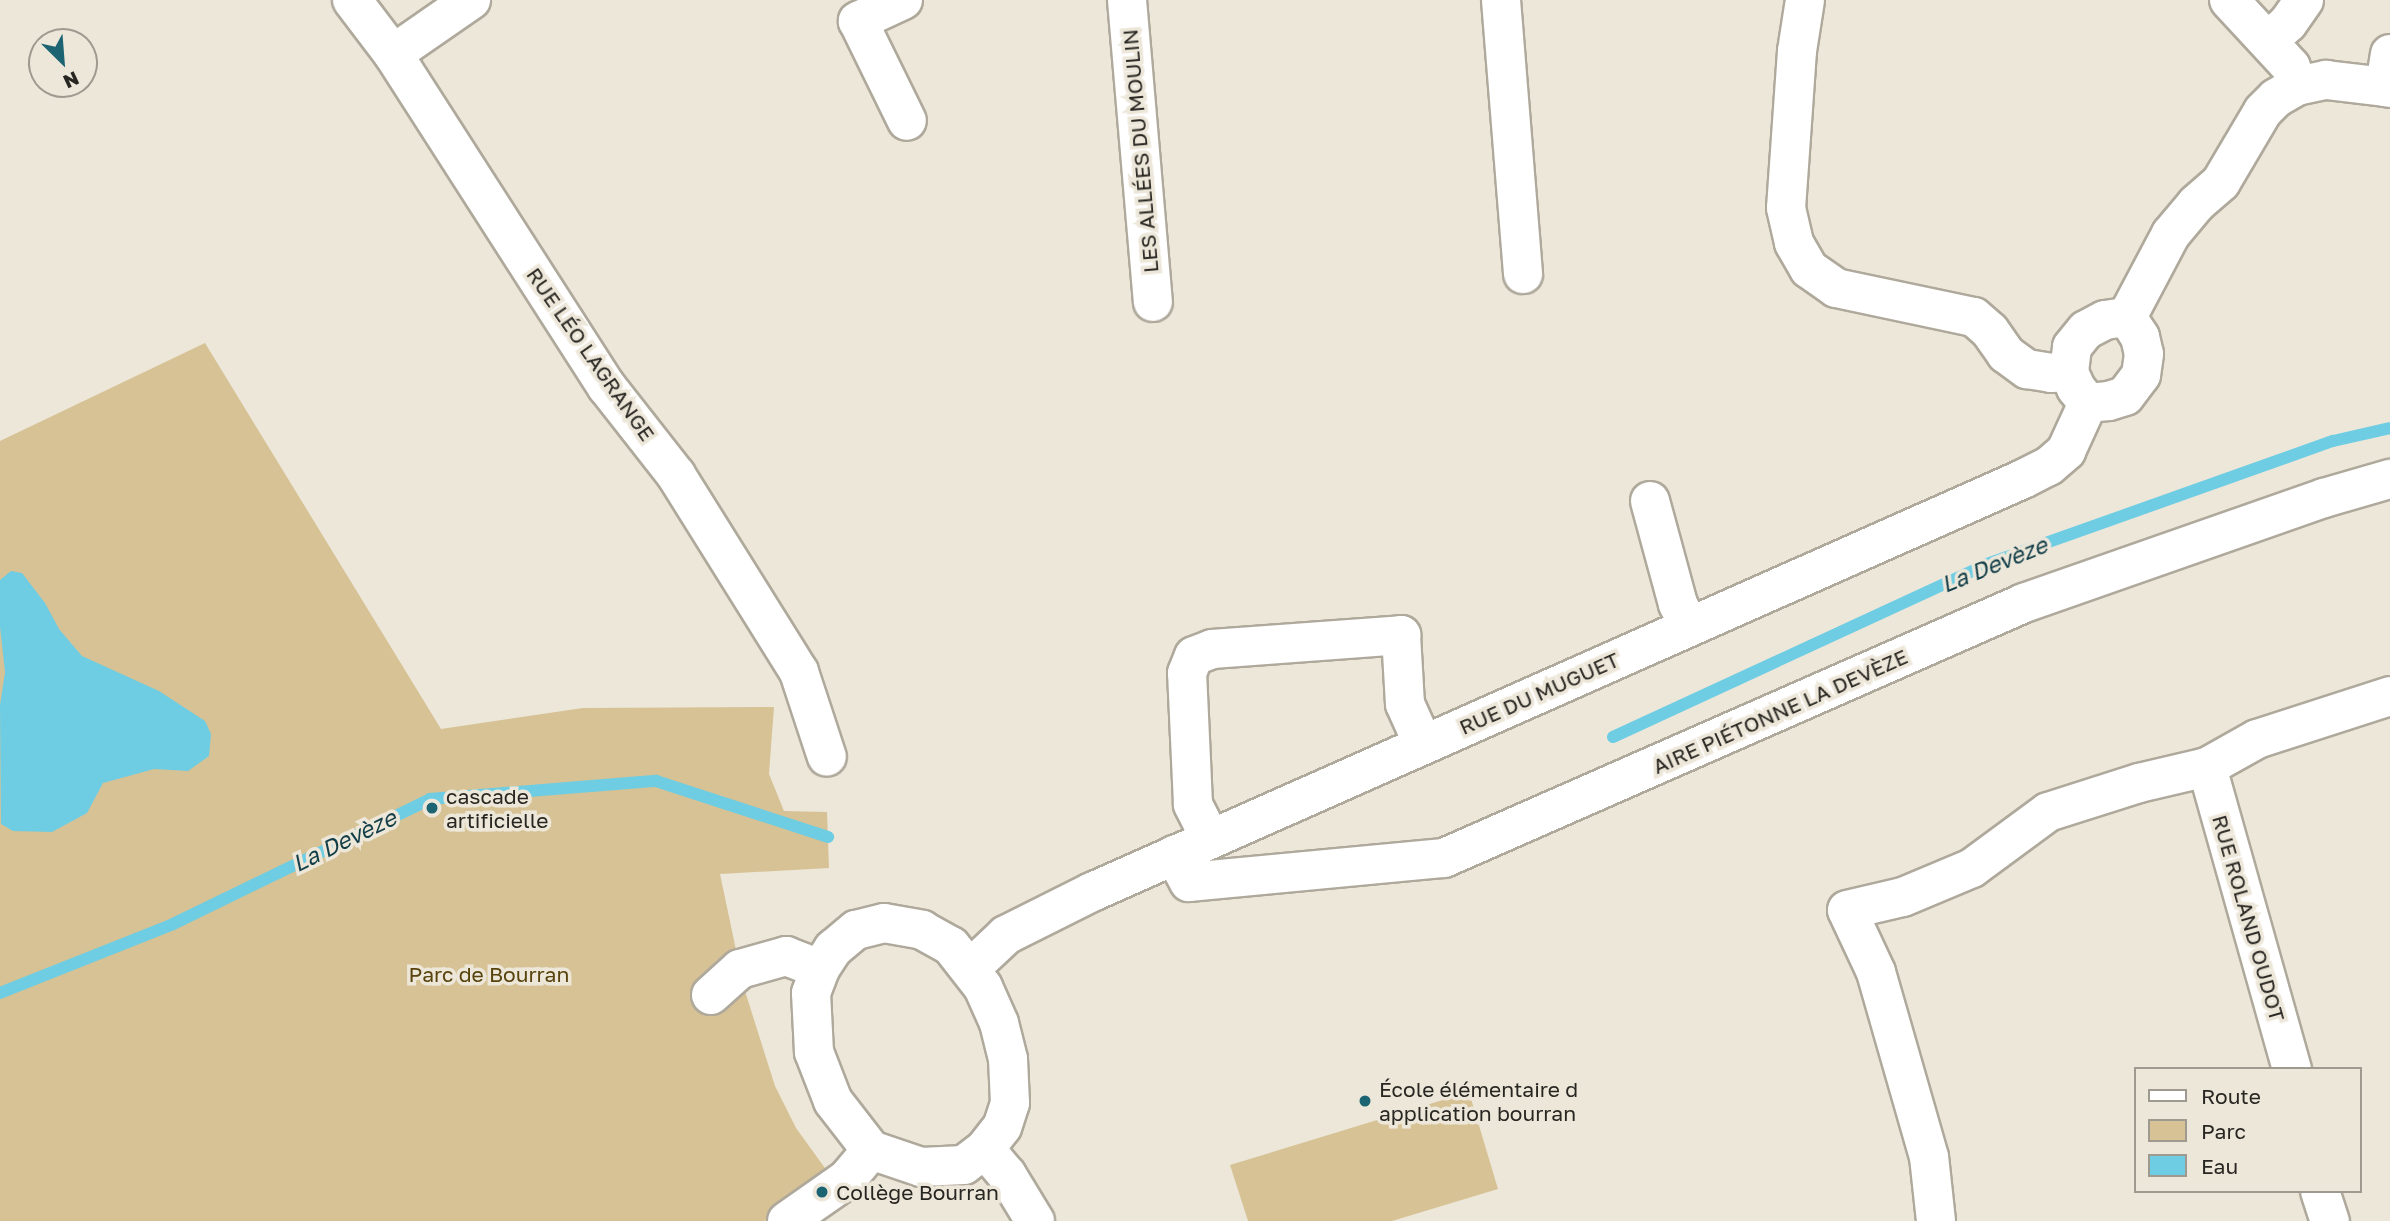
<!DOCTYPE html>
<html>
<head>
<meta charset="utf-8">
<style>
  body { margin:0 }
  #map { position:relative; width:2390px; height:1221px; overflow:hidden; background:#ede7da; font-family:"Golos Text",sans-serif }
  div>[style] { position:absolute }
  .green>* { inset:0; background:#d6c294 }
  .water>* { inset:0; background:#6ecde3 }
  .stream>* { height:12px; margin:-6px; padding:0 6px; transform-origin:6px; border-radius:6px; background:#6ecde3 }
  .roads { filter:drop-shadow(2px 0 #afa99c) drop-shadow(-2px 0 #afa99c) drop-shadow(0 2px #afa99c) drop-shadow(0 -2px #afa99c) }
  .minor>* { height:38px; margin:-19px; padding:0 19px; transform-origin:19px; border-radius:19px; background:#fff }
  .dots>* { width:19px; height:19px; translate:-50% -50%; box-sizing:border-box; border:4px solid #ede7da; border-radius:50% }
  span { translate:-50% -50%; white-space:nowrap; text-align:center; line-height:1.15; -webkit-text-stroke:7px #ede7da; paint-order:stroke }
  .street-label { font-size:21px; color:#282621 }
  .poi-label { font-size:21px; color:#282621 }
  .left { translate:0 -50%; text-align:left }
  .park-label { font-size:21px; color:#57430b }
  .water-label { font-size:23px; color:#123e48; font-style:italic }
  .legend { position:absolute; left:2134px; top:1067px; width:228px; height:126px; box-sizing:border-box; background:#ede7da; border:2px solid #9e9a90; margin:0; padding:9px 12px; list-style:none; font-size:21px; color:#282621 }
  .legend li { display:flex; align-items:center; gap:14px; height:35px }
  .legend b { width:35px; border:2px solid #9e9a90 }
  .north { position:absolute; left:28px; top:28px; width:70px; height:70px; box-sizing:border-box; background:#ede7da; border:2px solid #9e9a90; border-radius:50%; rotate:155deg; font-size:19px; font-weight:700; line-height:28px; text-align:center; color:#282621 }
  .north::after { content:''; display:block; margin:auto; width:24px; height:32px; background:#1d6473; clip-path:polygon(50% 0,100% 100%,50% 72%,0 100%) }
</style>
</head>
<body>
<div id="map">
  <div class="green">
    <div style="clip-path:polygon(205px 343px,441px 729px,583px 708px,774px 707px,769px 774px,784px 811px,827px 812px,829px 868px,720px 874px,744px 988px,775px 1086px,796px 1128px,830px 1175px,765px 1221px,0 1221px,0 441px)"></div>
    <div style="clip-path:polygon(1469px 1092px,1498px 1189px,1392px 1221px,1248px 1221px,1230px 1165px)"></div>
  </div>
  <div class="water">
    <div style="clip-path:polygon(11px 571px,22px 573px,45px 603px,59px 629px,82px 656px,159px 691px,205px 721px,211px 734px,209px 756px,188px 771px,154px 769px,103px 783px,87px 813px,52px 832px,13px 831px,1px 824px,0 705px,5px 672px,0 627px,0 580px)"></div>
  </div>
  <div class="stream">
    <div style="left:1613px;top:737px;width:412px;rotate:-24.8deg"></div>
    <div style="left:1987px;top:564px;width:367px;rotate:-19.6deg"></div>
    <div style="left:2333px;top:441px;width:58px;rotate:-12.8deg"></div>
    <div style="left:0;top:993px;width:186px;rotate:-21.7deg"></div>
    <div style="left:173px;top:924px;width:286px;rotate:-25.9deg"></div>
    <div style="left:430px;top:799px;width:227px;rotate:-4.6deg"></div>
    <div style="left:656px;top:781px;width:181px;rotate:18deg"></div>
  </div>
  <div class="roads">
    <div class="minor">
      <div style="left:352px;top:0;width:68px;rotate:52.8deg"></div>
      <div style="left:393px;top:54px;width:396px;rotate:57.3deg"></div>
      <div style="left:607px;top:387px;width:112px;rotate:51.9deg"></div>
      <div style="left:676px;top:475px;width:232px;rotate:58deg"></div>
      <div style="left:799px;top:672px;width:89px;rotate:71.8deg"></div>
      <div style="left:903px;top:0;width:50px;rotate:155deg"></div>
      <div style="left:858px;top:21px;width:111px;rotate:63.9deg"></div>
      <div style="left:1127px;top:0;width:303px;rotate:85.1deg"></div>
      <div style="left:1501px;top:0;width:275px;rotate:85.4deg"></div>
      <div style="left:1805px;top:0;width:52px;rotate:98.9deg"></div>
      <div style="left:1797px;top:51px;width:157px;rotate:94deg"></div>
      <div style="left:1786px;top:208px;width:36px;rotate:77deg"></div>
      <div style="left:1794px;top:243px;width:30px;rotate:60deg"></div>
      <div style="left:1809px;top:269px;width:33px;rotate:35deg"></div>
      <div style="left:1836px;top:288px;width:141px;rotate:11.9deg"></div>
      <div style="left:1974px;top:317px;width:21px;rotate:41deg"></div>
      <div style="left:1990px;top:331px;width:28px;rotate:55deg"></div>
      <div style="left:2006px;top:354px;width:26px;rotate:36deg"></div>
      <div style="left:2027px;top:369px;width:24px;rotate:9deg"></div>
      <div style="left:2051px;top:373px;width:18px;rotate:-3deg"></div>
      <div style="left:2229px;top:0;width:91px;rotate:47.2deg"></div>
      <div style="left:2291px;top:67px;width:20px;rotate:72deg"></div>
      <div style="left:2268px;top:41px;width:27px;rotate:-42deg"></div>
      <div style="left:2288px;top:23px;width:28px;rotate:-55deg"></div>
      <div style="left:393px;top:54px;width:95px;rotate:-34.7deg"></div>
      <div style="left:2390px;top:54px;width:33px;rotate:99deg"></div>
      <div style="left:2385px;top:87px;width:5px;rotate:11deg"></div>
      <div style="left:2127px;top:317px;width:94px;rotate:-62.1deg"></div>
      <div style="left:2171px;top:234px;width:39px;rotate:-50deg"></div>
      <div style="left:2196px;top:204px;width:33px;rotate:-41deg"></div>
      <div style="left:2221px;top:182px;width:82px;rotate:-59.4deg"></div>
      <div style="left:2263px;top:111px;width:18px;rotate:-45deg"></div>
      <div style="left:2276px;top:98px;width:24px;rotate:-30deg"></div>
      <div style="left:2297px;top:86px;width:30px;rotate:-12deg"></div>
      <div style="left:2326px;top:80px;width:59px;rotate:6.8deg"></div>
      <div style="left:2127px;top:317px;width:24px;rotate:57deg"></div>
      <div style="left:2140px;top:337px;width:17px;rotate:77deg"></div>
      <div style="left:2144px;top:354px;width:21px;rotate:98deg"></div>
      <div style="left:2141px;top:375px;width:26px;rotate:127deg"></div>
      <div style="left:2125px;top:396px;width:17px;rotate:163deg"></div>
      <div style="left:2109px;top:401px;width:21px;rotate:175deg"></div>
      <div style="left:2088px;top:403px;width:19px;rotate:-129deg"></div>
      <div style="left:2076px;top:388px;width:17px;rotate:-114deg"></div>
      <div style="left:2069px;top:372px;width:25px;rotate:-83deg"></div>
      <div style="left:2072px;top:347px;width:22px;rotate:-51deg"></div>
      <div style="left:2086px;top:330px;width:21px;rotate:-28deg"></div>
      <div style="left:2105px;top:320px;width:22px;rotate:-8deg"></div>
      <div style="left:1650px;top:501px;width:107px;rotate:74.8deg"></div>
      <div style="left:1678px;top:604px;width:25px;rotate:64deg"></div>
      <div style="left:2207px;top:767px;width:314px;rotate:74.3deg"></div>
      <div style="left:1210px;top:838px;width:38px;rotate:-117deg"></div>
      <div style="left:1193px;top:804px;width:131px;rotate:-92.6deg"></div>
      <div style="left:1187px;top:673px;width:18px;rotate:-68deg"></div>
      <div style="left:1194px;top:656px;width:19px;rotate:-21deg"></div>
      <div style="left:1212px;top:649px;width:190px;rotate:-4.2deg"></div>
      <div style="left:1401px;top:635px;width:69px;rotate:86.7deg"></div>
      <div style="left:1405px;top:704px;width:44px;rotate:65.8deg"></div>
      <div style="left:1174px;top:855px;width:31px;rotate:61deg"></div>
      <div style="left:1189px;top:882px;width:256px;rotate:-5.4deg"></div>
      <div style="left:1444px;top:858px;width:634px;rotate:-23.73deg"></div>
      <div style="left:2024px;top:603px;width:318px;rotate:-19.3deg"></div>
      <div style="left:2324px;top:498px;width:69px;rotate:-16.1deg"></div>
      <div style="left:884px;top:923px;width:39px;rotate:10deg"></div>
      <div style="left:922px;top:930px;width:33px;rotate:29deg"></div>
      <div style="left:951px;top:946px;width:52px;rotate:52deg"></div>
      <div style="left:983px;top:987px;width:39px;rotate:66deg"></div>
      <div style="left:999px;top:1023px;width:37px;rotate:76deg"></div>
      <div style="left:1008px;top:1059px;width:44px;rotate:87.4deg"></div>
      <div style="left:1010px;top:1103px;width:25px;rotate:108deg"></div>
      <div style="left:1002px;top:1127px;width:28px;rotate:128deg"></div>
      <div style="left:985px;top:1149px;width:26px;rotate:143deg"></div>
      <div style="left:964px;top:1165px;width:43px;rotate:177.3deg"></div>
      <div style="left:921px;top:1167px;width:53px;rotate:-161.2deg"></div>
      <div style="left:871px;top:1150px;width:62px;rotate:-127.8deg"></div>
      <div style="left:833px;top:1101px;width:53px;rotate:-111.2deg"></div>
      <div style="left:814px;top:1052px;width:59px;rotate:-92.9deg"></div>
      <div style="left:811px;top:993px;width:26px;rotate:-69deg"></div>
      <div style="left:820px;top:969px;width:24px;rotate:-57deg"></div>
      <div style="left:833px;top:949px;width:30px;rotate:-40deg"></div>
      <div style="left:856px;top:930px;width:29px;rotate:-14deg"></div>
      <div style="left:971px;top:968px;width:48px;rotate:-43.3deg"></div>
      <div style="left:1006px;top:935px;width:96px;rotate:-26.6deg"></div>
      <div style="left:1092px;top:892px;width:1018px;rotate:-23.92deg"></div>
      <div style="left:2023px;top:479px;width:29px;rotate:-27deg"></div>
      <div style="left:2049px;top:466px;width:23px;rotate:-41deg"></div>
      <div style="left:2066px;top:451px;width:53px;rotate:-65.4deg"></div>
      <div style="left:711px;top:995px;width:39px;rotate:-42deg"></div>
      <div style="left:740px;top:969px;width:48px;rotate:-15.8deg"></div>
      <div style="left:786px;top:956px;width:36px;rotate:21deg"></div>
      <div style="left:985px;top:1149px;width:34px;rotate:50deg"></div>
      <div style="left:1007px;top:1175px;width:54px;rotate:58.7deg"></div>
      <div style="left:2320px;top:1191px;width:32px;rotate:72deg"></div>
      <div style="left:787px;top:1221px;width:73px;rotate:-35deg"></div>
      <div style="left:847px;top:1179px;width:38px;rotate:-50deg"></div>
      <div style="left:1936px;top:1221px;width:64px;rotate:-96.2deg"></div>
      <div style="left:1929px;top:1157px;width:192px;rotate:-106deg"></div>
      <div style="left:1876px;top:972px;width:68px;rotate:-115.1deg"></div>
      <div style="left:1847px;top:910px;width:57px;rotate:-13.1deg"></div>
      <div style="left:1903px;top:897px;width:75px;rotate:-22.8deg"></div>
      <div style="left:1972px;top:868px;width:94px;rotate:-36.4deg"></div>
      <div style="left:2048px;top:812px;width:96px;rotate:-17.7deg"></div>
      <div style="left:2139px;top:783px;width:70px;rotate:-13.2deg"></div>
      <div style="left:2207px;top:767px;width:57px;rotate:-29.2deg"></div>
      <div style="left:2257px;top:739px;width:140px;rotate:-17.9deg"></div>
    </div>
  </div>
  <div class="dots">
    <div style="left:432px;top:808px;background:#1d6473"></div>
    <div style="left:1365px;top:1101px;background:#1d6473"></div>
    <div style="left:822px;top:1192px;background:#1d6473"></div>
  </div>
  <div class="street-label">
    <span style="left:1140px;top:151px;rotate:-95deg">LES ALLÉES DU MOULIN</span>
    <span style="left:591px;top:354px;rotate:55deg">RUE LÉO LAGRANGE</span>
    <span style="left:1539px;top:693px;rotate:-24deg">RUE DU MUGUET</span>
    <span style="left:1780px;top:711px;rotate:-24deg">AIRE PIÉTONNE LA DEVÈZE</span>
    <span style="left:2249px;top:918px;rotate:74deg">RUE ROLAND OUDOT</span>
  </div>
  <div class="poi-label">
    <span class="left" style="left:446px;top:808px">cascade<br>artificielle</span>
    <span class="left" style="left:1379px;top:1101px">École élémentaire d<br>application bourran</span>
    <span class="left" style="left:836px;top:1192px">Collège Bourran</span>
  </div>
  <div class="park-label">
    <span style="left:489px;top:974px">Parc de Bourran</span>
  </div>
  <div class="water-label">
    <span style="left:1994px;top:564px;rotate:-22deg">La Devèze</span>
    <span style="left:344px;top:840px;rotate:-26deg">La Devèze</span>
  </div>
  <ul class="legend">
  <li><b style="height:9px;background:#fff"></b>Route</li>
  <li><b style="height:19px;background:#d6c294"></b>Parc</li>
  <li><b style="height:19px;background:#6ecde3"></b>Eau</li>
  </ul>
  <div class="north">N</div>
</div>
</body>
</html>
